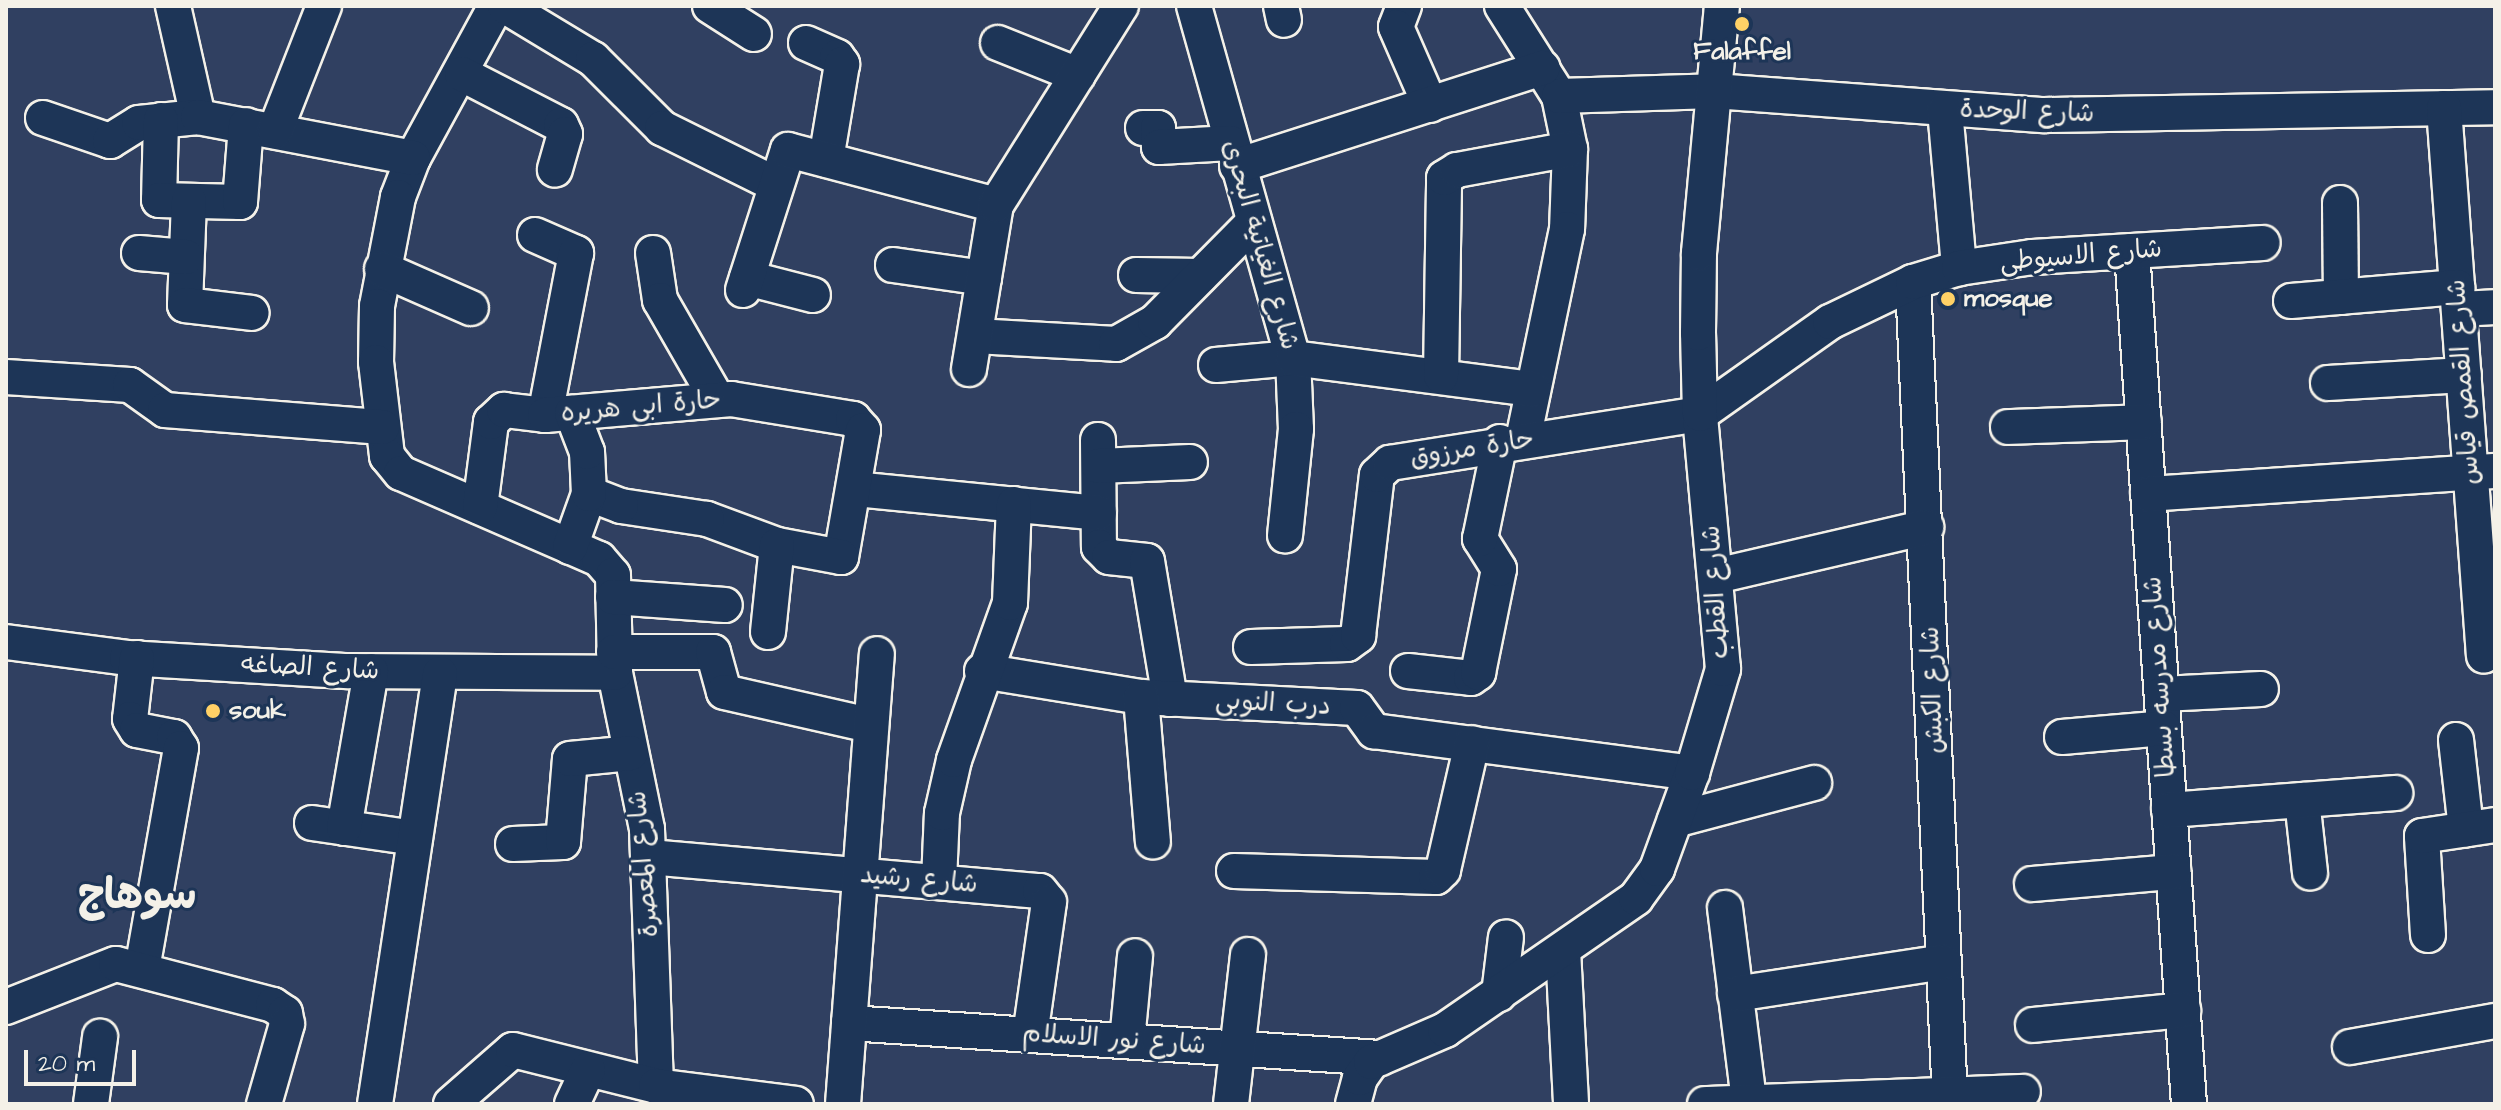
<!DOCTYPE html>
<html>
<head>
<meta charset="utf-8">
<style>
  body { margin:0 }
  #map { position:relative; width:2501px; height:1110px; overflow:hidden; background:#304061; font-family:"Architects Daughter","Playpen Sans Arabic",sans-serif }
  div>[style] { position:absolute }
  .roads { filter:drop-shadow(2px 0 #f4f1e8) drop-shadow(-2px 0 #f4f1e8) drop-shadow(0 2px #f4f1e8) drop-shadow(0 -2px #f4f1e8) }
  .street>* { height:34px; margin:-17px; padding:0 17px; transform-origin:17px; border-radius:17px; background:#1d3557 }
  .dots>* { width:22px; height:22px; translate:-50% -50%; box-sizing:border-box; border:4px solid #1d3557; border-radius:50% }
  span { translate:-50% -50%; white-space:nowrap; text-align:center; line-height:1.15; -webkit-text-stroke:6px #1d3557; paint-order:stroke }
  .poi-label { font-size:26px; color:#f4f1e8; font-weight:700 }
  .left { translate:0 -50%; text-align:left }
  .street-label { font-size:26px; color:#f4f1e8 }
  .town-label { font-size:42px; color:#f4f1e8; font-weight:700 }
  .frame { position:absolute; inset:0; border:8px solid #f4f1e8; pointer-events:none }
  .scale { position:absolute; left:24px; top:1050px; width:112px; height:36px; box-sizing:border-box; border:4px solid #f4f1e8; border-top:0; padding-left:10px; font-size:24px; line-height:28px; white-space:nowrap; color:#f4f1e8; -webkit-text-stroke:6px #1d3557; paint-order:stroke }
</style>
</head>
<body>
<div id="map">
  <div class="roads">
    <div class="street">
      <div style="left:173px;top:6px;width:114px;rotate:77.3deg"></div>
      <div style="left:496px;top:6px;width:173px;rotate:118.6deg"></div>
      <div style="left:413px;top:158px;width:42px;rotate:111deg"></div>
      <div style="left:398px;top:197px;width:111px;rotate:100.9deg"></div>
      <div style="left:377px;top:306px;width:56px;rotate:91deg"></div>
      <div style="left:376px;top:362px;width:95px;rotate:83.3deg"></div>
      <div style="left:387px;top:456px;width:22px;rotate:51deg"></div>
      <div style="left:401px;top:473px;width:216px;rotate:23.5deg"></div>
      <div style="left:599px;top:559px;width:21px;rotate:49deg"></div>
      <div style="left:613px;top:575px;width:98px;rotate:88.8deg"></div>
      <div style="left:615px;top:673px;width:159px;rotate:78.4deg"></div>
      <div style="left:647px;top:829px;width:257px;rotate:88deg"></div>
      <div style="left:505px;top:6px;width:103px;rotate:31.1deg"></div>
      <div style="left:593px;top:59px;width:98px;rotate:45deg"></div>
      <div style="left:662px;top:128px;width:126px;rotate:26.4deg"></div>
      <div style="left:710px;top:6px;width:52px;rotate:32.5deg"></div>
      <div style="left:1194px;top:6px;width:366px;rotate:74.3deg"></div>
      <div style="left:1293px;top:358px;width:71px;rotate:87.6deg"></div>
      <div style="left:1296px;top:429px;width:107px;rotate:95.9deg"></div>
      <div style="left:1281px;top:6px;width:14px;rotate:78deg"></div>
      <div style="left:1404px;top:6px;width:22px;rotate:111deg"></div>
      <div style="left:1396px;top:27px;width:85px;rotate:66.4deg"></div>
      <div style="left:1502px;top:6px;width:107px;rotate:57.7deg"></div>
      <div style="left:1559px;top:96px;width:54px;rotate:78.3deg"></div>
      <div style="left:1570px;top:149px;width:80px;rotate:92.1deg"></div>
      <div style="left:1567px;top:229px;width:216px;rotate:101.8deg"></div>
      <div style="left:806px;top:43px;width:34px;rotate:24deg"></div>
      <div style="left:837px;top:57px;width:9px;rotate:54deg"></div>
      <div style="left:842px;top:64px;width:97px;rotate:99.5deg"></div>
      <div style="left:998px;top:43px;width:86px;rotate:21.8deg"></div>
      <div style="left:462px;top:74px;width:111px;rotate:27.3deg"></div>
      <div style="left:561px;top:125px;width:10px;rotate:66deg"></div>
      <div style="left:565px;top:134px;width:37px;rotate:106deg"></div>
      <div style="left:1559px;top:96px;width:155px;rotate:-1.8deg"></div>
      <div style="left:1714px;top:91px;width:331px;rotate:4.2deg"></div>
      <div style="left:2044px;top:115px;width:451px;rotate:-1deg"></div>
      <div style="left:2444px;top:108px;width:549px;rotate:85.83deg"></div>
      <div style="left:1945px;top:110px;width:159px;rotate:84.9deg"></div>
      <div style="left:43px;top:118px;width:71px;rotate:18.9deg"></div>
      <div style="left:110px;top:141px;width:34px;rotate:-32deg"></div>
      <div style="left:139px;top:123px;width:59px;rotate:-5.8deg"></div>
      <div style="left:198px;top:117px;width:219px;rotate:10.8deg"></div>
      <div style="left:161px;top:120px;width:80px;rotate:91.4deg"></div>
      <div style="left:159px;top:200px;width:81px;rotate:1.4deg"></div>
      <div style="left:240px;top:202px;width:77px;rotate:-85.5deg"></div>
      <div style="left:1143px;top:128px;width:15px"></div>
      <div style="left:1158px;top:128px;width:19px;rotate:87deg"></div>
      <div style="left:1159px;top:147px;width:72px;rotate:-3.2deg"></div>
      <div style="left:275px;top:131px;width:134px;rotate:-68.6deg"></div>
      <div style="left:1237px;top:166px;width:321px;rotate:-17.8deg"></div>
      <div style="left:189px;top:201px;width:104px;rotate:92.2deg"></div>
      <div style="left:185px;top:305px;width:67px;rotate:6.8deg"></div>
      <div style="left:2340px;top:203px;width:94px;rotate:89.4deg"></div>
      <div style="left:535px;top:235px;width:45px;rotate:23.7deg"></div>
      <div style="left:576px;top:253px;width:165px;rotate:100.8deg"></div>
      <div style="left:2132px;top:251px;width:855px;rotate:86.18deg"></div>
      <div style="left:139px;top:253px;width:47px;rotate:4.9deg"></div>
      <div style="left:653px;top:253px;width:48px;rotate:81.5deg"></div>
      <div style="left:660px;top:300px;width:114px;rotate:60.1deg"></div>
      <div style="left:893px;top:265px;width:92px;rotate:8.1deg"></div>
      <div style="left:382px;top:269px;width:97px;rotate:23.7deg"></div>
      <div style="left:1136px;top:275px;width:64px;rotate:0.9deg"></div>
      <div style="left:747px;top:278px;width:68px;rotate:14.4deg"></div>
      <div style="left:1913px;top:282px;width:818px;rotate:87.41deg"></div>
      <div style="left:743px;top:290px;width:147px;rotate:-72.2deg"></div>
      <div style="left:788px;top:150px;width:215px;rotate:14.8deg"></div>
      <div style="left:2291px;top:301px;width:167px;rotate:-4.8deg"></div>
      <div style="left:2459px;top:309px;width:36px;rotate:-3deg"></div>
      <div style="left:975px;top:336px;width:141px;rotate:3.2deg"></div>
      <div style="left:1116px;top:344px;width:45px;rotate:-29.4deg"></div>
      <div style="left:1155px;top:322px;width:141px;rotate:-45.3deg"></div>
      <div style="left:1216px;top:365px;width:77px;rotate:-5.2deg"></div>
      <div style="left:1293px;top:358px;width:242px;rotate:7.4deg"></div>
      <div style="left:969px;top:369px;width:166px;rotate:-80.7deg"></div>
      <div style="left:996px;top:205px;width:235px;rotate:-57.9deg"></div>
      <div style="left:1441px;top:376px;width:198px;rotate:-89.1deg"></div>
      <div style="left:1444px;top:178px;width:15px;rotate:-32deg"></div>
      <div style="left:1457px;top:170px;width:115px;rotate:-10.5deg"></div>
      <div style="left:6px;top:377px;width:124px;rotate:3.7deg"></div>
      <div style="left:130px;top:385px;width:43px;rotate:35.5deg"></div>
      <div style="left:165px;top:410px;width:218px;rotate:4.5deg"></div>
      <div style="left:2328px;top:383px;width:136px;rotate:-3.4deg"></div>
      <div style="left:2008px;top:427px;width:136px;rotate:-2.1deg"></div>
      <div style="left:1098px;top:440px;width:107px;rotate:89.5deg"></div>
      <div style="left:1099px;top:547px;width:14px;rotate:45deg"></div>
      <div style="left:1109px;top:557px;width:38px;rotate:6deg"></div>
      <div style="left:1147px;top:561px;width:140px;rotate:80.5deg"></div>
      <div style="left:1099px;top:466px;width:91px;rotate:-2.5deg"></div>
      <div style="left:855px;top:489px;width:245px;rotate:5.6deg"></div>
      <div style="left:2148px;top:494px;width:348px;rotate:-3.8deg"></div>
      <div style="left:480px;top:507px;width:86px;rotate:-82.6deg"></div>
      <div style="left:491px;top:422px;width:18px;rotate:-43deg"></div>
      <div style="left:504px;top:410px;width:41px;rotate:7deg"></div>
      <div style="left:545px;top:415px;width:187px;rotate:-4.9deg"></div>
      <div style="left:731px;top:399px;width:124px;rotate:9.3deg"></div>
      <div style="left:853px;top:419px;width:15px;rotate:48deg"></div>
      <div style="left:863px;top:430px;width:129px;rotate:99.8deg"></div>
      <div style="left:841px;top:557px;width:65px;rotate:-169.4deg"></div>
      <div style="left:777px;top:545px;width:75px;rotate:-159.6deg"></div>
      <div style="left:707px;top:519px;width:87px;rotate:-171.4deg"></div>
      <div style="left:621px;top:506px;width:34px;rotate:-159deg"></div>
      <div style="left:570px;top:547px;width:56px;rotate:-70.3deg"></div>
      <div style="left:589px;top:494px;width:42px;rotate:-92.7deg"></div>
      <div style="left:587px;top:452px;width:42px;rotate:-111deg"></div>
      <div style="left:1716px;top:576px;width:216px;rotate:-13.1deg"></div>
      <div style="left:613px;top:597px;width:112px;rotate:4.1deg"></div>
      <div style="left:768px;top:632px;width:87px;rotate:-84.1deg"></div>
      <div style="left:6px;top:642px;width:122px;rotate:7.5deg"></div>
      <div style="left:127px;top:658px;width:222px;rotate:3.4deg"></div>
      <div style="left:349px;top:671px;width:266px;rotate:0.4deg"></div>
      <div style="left:1251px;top:647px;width:96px;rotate:-1.8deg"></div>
      <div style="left:1347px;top:644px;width:14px;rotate:-36deg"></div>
      <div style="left:1358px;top:636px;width:162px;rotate:-83.3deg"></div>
      <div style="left:1377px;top:475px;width:18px;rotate:-43deg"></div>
      <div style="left:1390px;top:463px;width:314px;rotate:-9deg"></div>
      <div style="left:1700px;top:414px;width:159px;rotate:-35.3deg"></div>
      <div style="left:1830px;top:322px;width:92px;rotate:-25.7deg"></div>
      <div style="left:1913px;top:282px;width:48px;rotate:-16.9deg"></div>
      <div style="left:1959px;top:268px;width:75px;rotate:-8.5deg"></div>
      <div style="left:2033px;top:257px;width:230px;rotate:-3.5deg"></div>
      <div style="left:614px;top:652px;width:99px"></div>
      <div style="left:713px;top:652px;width:41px;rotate:74.6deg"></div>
      <div style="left:724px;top:692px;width:149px;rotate:12.8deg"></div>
      <div style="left:137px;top:658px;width:61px;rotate:96.5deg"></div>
      <div style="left:130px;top:719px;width:13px;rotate:58deg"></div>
      <div style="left:137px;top:730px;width:38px;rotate:11deg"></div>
      <div style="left:174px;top:737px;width:13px;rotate:58deg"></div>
      <div style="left:181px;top:748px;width:225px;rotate:100deg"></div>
      <div style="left:982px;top:671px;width:161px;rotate:9.3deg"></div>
      <div style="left:1141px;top:697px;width:216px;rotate:2.9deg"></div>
      <div style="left:1357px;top:708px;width:29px;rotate:54deg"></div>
      <div style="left:1374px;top:731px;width:321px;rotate:7.5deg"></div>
      <div style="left:1408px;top:671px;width:63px;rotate:6.3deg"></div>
      <div style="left:1471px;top:678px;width:9px;rotate:-36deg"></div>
      <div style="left:1478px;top:673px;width:106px;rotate:-78.6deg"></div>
      <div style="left:1499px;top:569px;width:36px;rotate:-122deg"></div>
      <div style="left:1480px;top:539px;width:99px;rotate:-78.3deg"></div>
      <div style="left:2162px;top:694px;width:99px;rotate:-2.9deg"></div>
      <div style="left:1141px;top:697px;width:145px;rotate:85.3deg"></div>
      <div style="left:2062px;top:737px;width:102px;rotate:-5deg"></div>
      <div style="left:2456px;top:740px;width:90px;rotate:83.6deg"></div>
      <div style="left:2302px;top:800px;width:73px;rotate:83.7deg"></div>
      <div style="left:2169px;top:810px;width:227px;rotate:-4.3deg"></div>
      <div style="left:1675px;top:820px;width:144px;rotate:-14.9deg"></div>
      <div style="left:312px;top:823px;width:104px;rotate:8.3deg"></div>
      <div style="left:344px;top:828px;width:159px;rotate:-80.2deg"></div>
      <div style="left:513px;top:844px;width:50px;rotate:-2.3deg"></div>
      <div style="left:563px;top:842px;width:83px;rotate:-85.2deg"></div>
      <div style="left:570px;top:759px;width:61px;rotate:-5.6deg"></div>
      <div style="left:649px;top:857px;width:392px;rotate:5deg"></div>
      <div style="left:1040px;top:891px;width:14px;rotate:51deg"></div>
      <div style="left:1049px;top:902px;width:134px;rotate:98.1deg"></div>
      <div style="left:1234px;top:871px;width:202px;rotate:1.7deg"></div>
      <div style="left:1436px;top:877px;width:10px;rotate:-45deg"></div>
      <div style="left:1443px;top:870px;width:130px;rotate:-77.1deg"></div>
      <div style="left:939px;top:881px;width:68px;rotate:-87.5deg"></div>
      <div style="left:942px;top:813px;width:54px;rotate:-77.2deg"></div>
      <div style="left:954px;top:760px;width:167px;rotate:-70.4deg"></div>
      <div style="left:1010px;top:603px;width:99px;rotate:-87.7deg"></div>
      <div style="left:2032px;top:884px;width:142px;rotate:-4.9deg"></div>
      <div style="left:1725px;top:908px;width:195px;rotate:82.9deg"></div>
      <div style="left:2428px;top:935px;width:99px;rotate:-93.5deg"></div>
      <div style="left:2422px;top:836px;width:74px;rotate:-8.6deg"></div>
      <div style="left:1563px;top:950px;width:154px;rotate:87deg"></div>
      <div style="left:1499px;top:994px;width:57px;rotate:-83deg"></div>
      <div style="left:1735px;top:994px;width:211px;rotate:-8.7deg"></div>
      <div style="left:6px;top:1007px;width:118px;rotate:-21.4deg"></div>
      <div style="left:116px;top:964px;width:162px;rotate:14.6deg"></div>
      <div style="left:273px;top:1005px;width:14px;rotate:34deg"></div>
      <div style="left:285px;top:1013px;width:11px;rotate:80deg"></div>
      <div style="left:287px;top:1024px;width:83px;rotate:106deg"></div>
      <div style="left:849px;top:1023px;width:532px;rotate:3.77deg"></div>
      <div style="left:2033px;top:1025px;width:151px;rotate:-5.7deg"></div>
      <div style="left:1127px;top:1041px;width:85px;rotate:-84.6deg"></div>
      <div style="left:2350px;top:1047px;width:147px;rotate:-10.2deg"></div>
      <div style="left:91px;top:1104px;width:68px;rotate:-82.3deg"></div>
      <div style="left:375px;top:1104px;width:435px;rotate:-81.4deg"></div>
      <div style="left:451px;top:1104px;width:82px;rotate:-41.1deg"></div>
      <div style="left:513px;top:1050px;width:147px;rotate:14.1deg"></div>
      <div style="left:656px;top:1086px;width:141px;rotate:7.3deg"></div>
      <div style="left:572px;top:1104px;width:38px;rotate:-65deg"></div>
      <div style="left:843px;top:1104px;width:451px;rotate:-85.7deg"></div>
      <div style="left:1231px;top:1104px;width:150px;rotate:-83.5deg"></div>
      <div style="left:1353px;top:1104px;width:27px;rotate:-75deg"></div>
      <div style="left:1360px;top:1078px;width:19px;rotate:-55deg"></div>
      <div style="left:1371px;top:1062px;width:81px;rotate:-23.4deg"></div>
      <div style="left:1445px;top:1030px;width:232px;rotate:-34.6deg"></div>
      <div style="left:1636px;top:898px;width:36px;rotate:-54deg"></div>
      <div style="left:1657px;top:869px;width:102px;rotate:-70deg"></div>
      <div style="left:1692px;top:773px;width:109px;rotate:-73.4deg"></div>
      <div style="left:1723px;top:669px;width:256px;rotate:-95.2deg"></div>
      <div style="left:1700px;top:414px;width:81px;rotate:-91.4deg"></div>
      <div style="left:1698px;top:333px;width:80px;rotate:-89.3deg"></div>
      <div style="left:1699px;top:253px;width:248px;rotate:-84.7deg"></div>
      <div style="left:1705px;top:1104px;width:318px;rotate:-2.2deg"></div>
    </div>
  </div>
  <div class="dots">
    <div style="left:1742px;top:24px;background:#ffd166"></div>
    <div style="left:1948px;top:299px;background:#ffd166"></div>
    <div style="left:213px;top:711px;background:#ffd166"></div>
  </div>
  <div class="poi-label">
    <span style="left:1742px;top:52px">Falaffel</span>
    <span class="left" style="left:1964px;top:299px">mosque</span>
    <span class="left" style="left:229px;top:711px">souk</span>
  </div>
  <div class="street-label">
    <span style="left:2027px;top:112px;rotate:2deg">شارع الوحدة</span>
    <span style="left:1260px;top:245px;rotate:74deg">شارع الغياتية البحرى</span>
    <span style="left:2081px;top:256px;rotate:-5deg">شارع الاسيوطى</span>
    <span style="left:2464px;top:382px;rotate:-94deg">شارع القمص قياس</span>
    <span style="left:641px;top:407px;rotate:-5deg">حارة ابى هريره</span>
    <span style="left:1472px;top:449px;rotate:-9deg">حارة مرزوق</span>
    <span style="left:1716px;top:592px;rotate:-94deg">شارع القطب</span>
    <span style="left:310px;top:668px;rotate:3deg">شارع الصاغه</span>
    <span style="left:2160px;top:677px;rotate:-94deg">شارع مدرسه بسطا</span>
    <span style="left:1933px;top:690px;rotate:-92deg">شارع الكبش</span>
    <span style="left:1273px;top:704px;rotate:3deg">درب النوبى</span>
    <span style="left:644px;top:864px;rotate:-95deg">شارع المعصرة</span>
    <span style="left:919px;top:880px;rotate:5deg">شارع رشيد</span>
    <span style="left:1114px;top:1040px;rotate:4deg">شارع نور الاسلام</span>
  </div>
  <div class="town-label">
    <span style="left:137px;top:896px">سوهاج</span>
  </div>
  <div class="frame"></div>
  <div class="scale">20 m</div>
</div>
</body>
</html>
